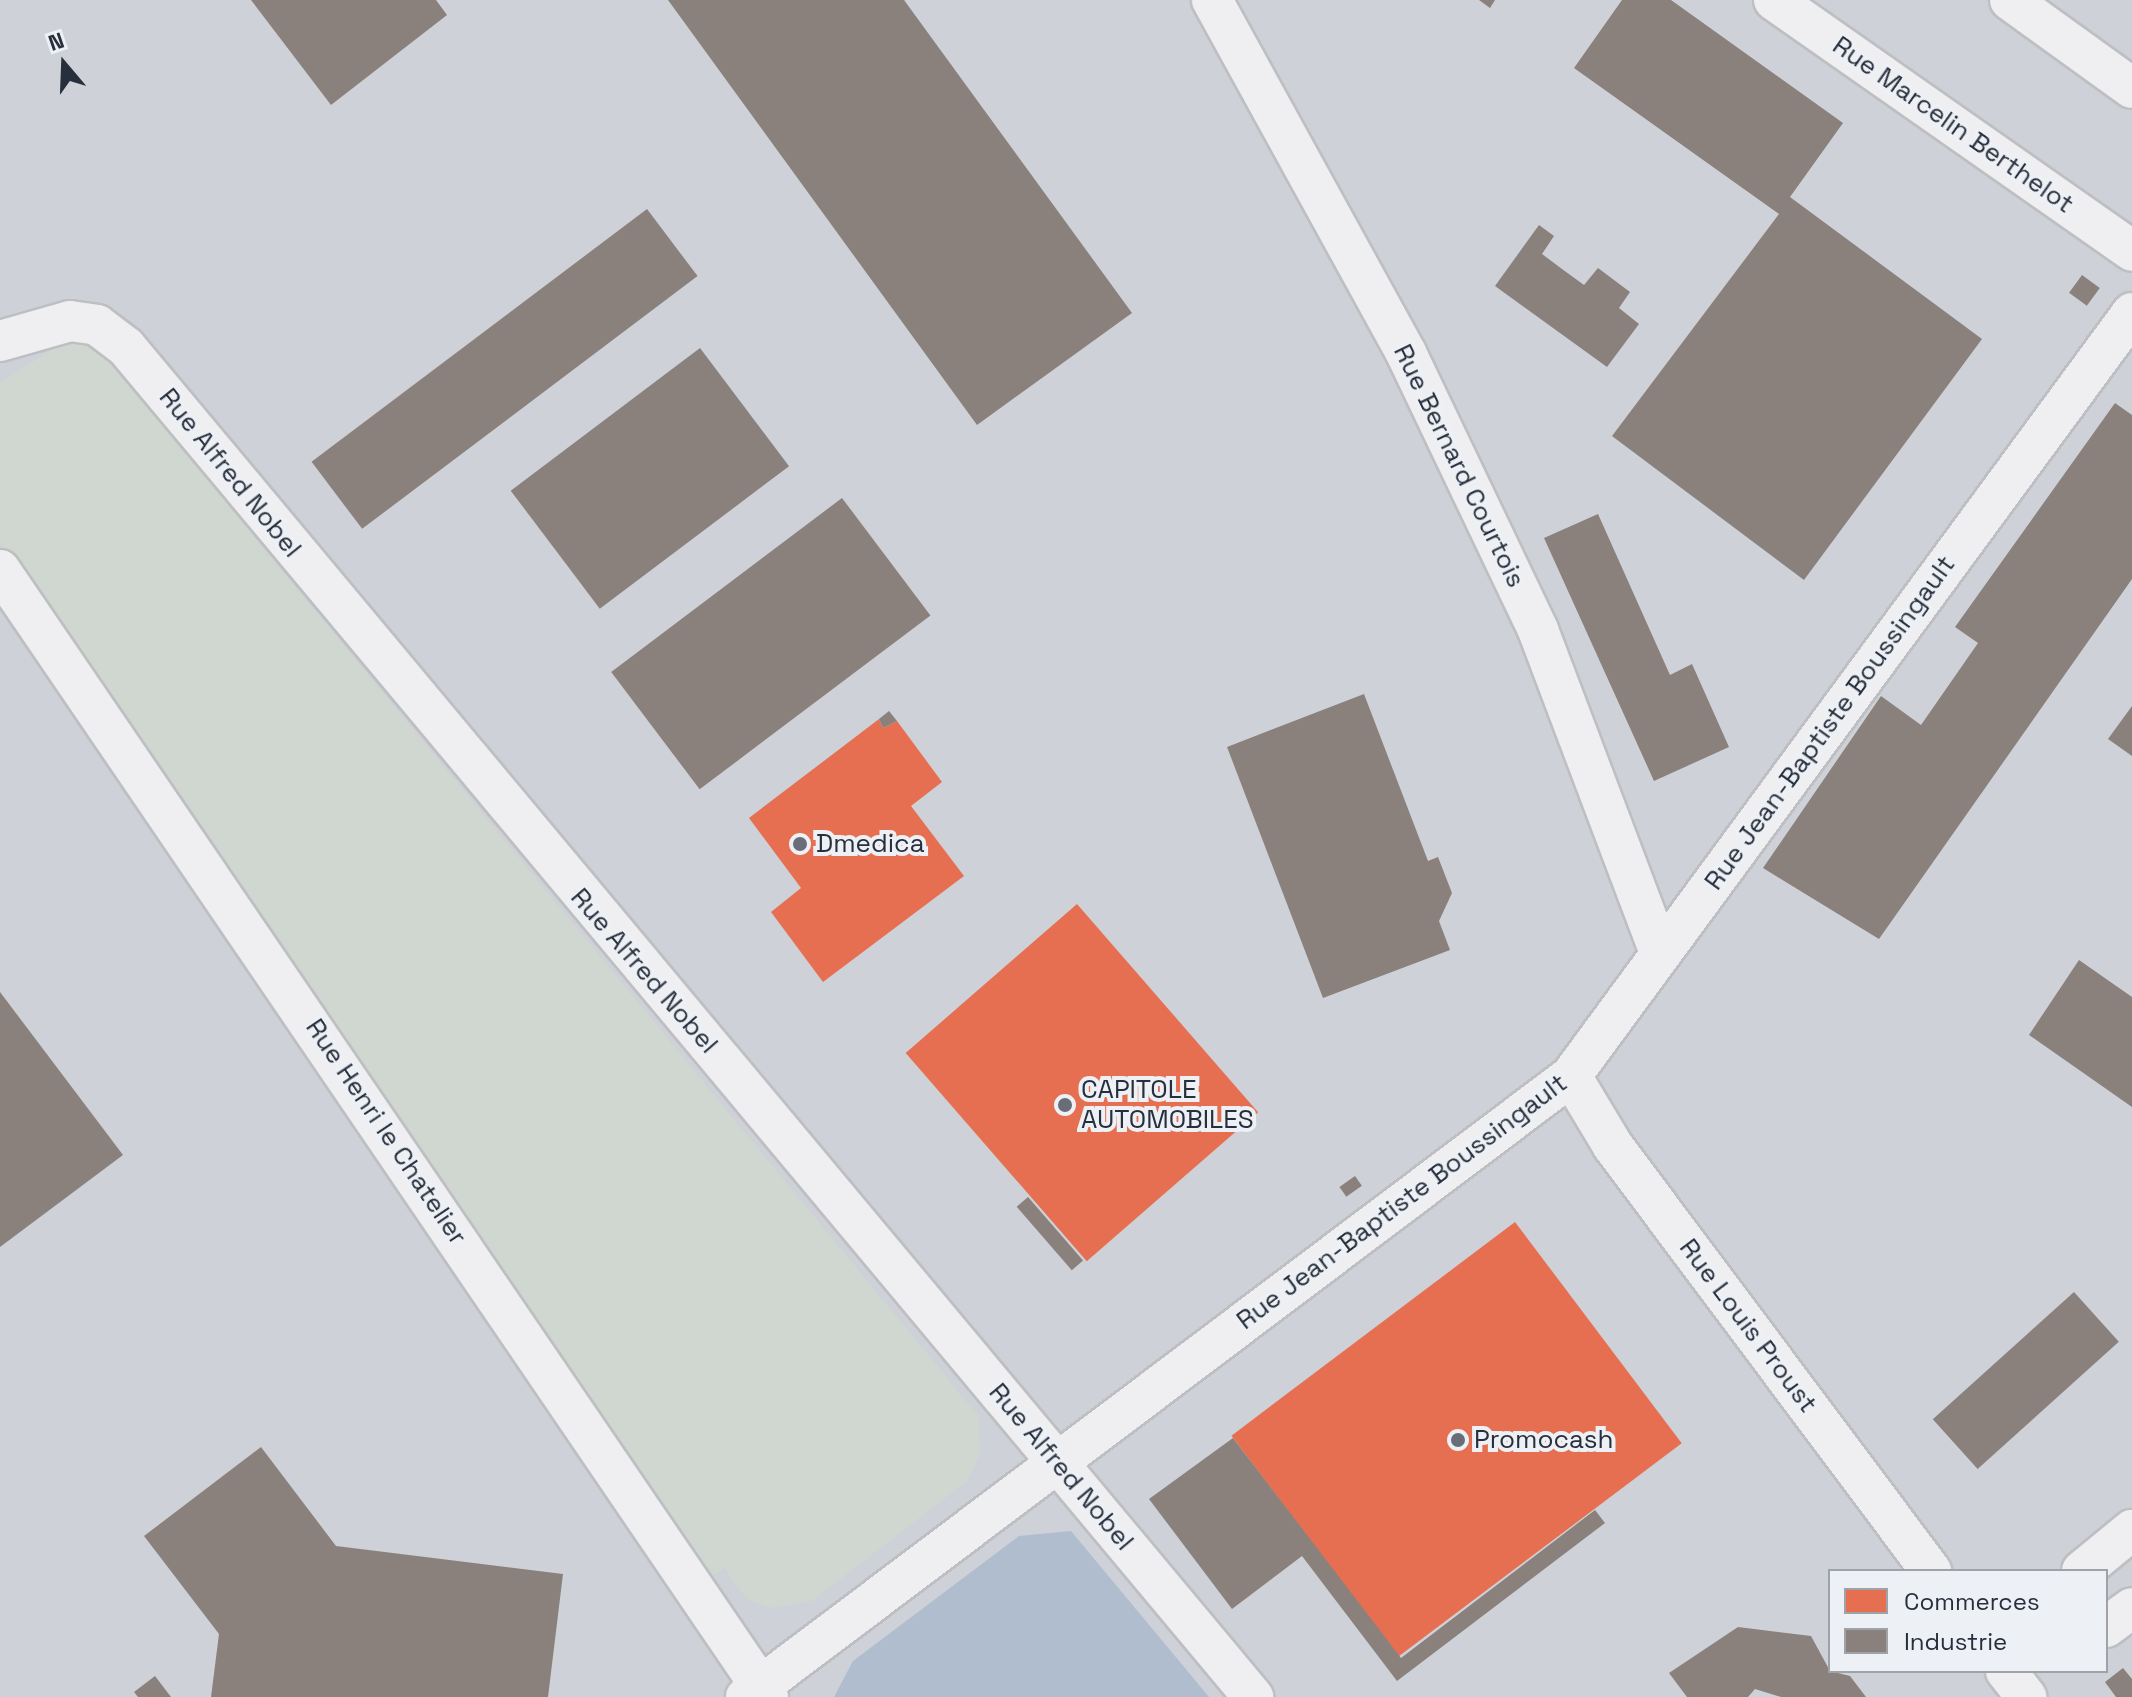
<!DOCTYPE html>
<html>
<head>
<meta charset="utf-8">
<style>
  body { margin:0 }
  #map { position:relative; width:2132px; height:1697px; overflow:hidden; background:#dfe1e4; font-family:"Space Grotesk",sans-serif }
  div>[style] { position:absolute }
  .built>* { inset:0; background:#ced1d7 }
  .green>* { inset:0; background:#d0d7d0 }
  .water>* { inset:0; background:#afbdce }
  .shops>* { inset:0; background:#e76f51; transform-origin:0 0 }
  .industry>* { inset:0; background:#8a817c; transform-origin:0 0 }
  .roads { filter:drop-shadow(2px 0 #bdbfc2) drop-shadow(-2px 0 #bdbfc2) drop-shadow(0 2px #bdbfc2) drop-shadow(0 -2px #bdbfc2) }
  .minor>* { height:40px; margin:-20px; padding:0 20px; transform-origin:20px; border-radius:20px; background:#efeff1 }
  .dots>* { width:22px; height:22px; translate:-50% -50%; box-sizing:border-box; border:4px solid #edf0f4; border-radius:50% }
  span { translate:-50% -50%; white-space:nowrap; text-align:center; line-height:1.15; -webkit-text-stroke:8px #edf0f4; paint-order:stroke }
  .street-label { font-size:26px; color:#282f3c }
  .poi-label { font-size:26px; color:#282f3c }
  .left { translate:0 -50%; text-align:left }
  .legend { position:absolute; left:1828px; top:1569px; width:280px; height:104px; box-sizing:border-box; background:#edf0f4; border:2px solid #9ea3aa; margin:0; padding:10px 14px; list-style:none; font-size:24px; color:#282f3c }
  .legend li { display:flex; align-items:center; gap:16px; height:40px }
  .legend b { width:40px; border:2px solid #9ea3aa }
  .north { position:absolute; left:24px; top:24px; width:80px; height:80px; -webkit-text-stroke:6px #edf0f4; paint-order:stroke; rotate:341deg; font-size:22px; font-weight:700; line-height:32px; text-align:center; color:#282f3c }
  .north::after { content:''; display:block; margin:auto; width:28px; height:36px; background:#282f3c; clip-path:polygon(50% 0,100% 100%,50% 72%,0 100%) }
</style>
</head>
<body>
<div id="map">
  <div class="built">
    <div style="clip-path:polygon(evenodd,0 0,2132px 0,2132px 1697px,0 1697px,0 0,1830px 1571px,2106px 1571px,2106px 1671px,1830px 1671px,1830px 1571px)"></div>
  </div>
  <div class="green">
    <div style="clip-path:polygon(62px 343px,90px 345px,109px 360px,979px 1417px,980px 1456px,967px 1481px,812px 1601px,770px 1608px,747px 1599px,724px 1568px,710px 1577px,0 543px,0 383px)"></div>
  </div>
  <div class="water">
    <div style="clip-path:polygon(1071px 1531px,1209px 1697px,834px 1697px,853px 1661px,1019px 1536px)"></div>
  </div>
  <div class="shops">
    <div style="clip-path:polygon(879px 719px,883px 728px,897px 721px,942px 782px,911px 806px,964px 876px,823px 982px,771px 912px,801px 888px,749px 818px)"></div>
    <div style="left:1077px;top:904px;width:276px;height:227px;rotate:49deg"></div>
    <div style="left:1515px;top:1222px;width:277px;height:355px;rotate:53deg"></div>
  </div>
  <div class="industry">
    <div style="clip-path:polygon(251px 0,436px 0,447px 15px,331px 105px)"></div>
    <div style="clip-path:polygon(668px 0,904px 0,1132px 313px,977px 425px)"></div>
    <div style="clip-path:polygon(1479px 0,1495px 0,1490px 8px)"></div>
    <div style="clip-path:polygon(1622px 0,1671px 0,1843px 123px,1790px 197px,1982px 339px,1804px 580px,1612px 436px,1779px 214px,1574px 68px)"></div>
    <div style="left:647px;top:209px;width:84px;height:420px;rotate:53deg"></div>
    <div style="clip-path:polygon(1539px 225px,1554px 236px,1542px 254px,1562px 269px,1584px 285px,1598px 268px,1630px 292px,1619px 308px,1639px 324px,1607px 367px,1495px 286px)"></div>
    <div style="left:2082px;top:275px;width:22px;height:22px;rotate:36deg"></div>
    <div style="left:700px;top:348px;width:148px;height:237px;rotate:53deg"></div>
    <div style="clip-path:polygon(2115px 403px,2132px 415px,2132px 579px,1879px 939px,1763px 868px,1881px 696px,1921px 725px,1978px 643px,1955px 627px)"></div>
    <div style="left:842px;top:498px;width:147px;height:289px;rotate:53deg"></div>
    <div style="clip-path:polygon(1598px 514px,1670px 675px,1692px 664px,1729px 747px,1654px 781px,1544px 538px)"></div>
    <div style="clip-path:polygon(1364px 694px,1428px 861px,1438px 857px,1452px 893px,1439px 921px,1450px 950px,1323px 998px,1227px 747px)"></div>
    <div style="clip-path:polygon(2132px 706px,2132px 756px,2108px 739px)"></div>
    <div style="clip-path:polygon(889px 711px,897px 721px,883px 728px,879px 719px)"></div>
    <div style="clip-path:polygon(2079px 960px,2132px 997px,2132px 1107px,2029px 1035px)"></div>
    <div style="clip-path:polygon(0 992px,123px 1155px,0 1247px)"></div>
    <div style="left:1355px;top:1176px;width:12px;height:19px;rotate:55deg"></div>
    <div style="left:1028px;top:1197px;width:84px;height:15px;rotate:49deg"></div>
    <div style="left:2074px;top:1292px;width:67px;height:190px;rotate:48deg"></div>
    <div style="clip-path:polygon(1233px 1438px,1401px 1658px,1595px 1510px,1605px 1523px,1397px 1681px,1302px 1556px,1232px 1609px,1149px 1499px)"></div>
    <div style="clip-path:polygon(261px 1447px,336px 1546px,563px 1574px,548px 1697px,211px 1697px,219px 1634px,144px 1536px)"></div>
    <div style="clip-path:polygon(1738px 1627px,1811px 1636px,1830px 1671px,1850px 1676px,1866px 1697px,1781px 1697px,1755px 1689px,1748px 1697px,1687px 1697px,1669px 1673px)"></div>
    <div style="clip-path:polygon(2123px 1668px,2132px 1679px,2132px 1697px,2116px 1697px,2105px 1682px)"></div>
    <div style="clip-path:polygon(155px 1676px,171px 1697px,138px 1697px,134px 1692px)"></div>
  </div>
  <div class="roads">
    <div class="minor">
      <div style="left:1212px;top:0;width:403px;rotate:61.2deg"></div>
      <div style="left:1406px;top:353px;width:307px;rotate:64.5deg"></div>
      <div style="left:1538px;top:630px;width:345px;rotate:69.3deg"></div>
      <div style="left:1774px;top:0;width:437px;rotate:35deg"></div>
      <div style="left:2010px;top:0;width:150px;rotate:35.8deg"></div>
      <div style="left:0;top:341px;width:73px;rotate:-15.9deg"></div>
      <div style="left:70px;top:321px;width:27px;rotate:8deg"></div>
      <div style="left:97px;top:325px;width:36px;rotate:37deg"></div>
      <div style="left:126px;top:347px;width:1759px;rotate:50.14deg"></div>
      <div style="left:0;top:570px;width:1364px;rotate:55.73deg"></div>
      <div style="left:1571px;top:1076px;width:82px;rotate:59deg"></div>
      <div style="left:1613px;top:1146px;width:531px;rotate:53.19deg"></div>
      <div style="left:2082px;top:1571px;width:65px;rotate:-39.4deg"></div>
      <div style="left:2106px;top:1627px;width:32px;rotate:-36deg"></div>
      <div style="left:2006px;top:1671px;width:33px;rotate:52deg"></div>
      <div style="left:746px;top:1697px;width:1033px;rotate:-36.97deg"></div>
      <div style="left:1571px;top:1076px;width:947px;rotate:-53.67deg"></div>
    </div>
  </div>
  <div class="dots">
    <div style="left:800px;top:844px;background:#686d77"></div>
    <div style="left:1065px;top:1105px;background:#686d77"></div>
    <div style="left:1458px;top:1440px;background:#686d77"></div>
  </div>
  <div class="street-label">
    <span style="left:1953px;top:125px;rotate:35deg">Rue Marcelin Berthelot</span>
    <span style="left:1459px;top:466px;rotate:64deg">Rue Bernard Courtois</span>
    <span style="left:230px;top:473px;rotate:51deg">Rue Alfred Nobel</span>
    <span style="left:1830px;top:723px;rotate:-54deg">Rue Jean-Baptiste Boussingault</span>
    <span style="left:644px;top:971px;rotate:49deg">Rue Alfred Nobel</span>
    <span style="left:386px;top:1132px;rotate:56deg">Rue Henri le Chatelier</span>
    <span style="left:1402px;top:1202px;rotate:-37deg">Rue Jean-Baptiste Boussingault</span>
    <span style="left:1748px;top:1326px;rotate:53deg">Rue Louis Proust</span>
    <span style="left:1061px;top:1467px;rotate:50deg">Rue Alfred Nobel</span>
  </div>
  <div class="poi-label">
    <span class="left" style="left:816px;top:844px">Dmedica</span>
    <span class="left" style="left:1081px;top:1105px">CAPITOLE<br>AUTOMOBILES</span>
    <span class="left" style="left:1474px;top:1440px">Promocash</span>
  </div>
  <ul class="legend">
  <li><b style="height:22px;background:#e76f51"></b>Commerces</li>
  <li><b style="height:22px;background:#8a817c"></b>Industrie</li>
  </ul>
  <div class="north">N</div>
</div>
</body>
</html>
